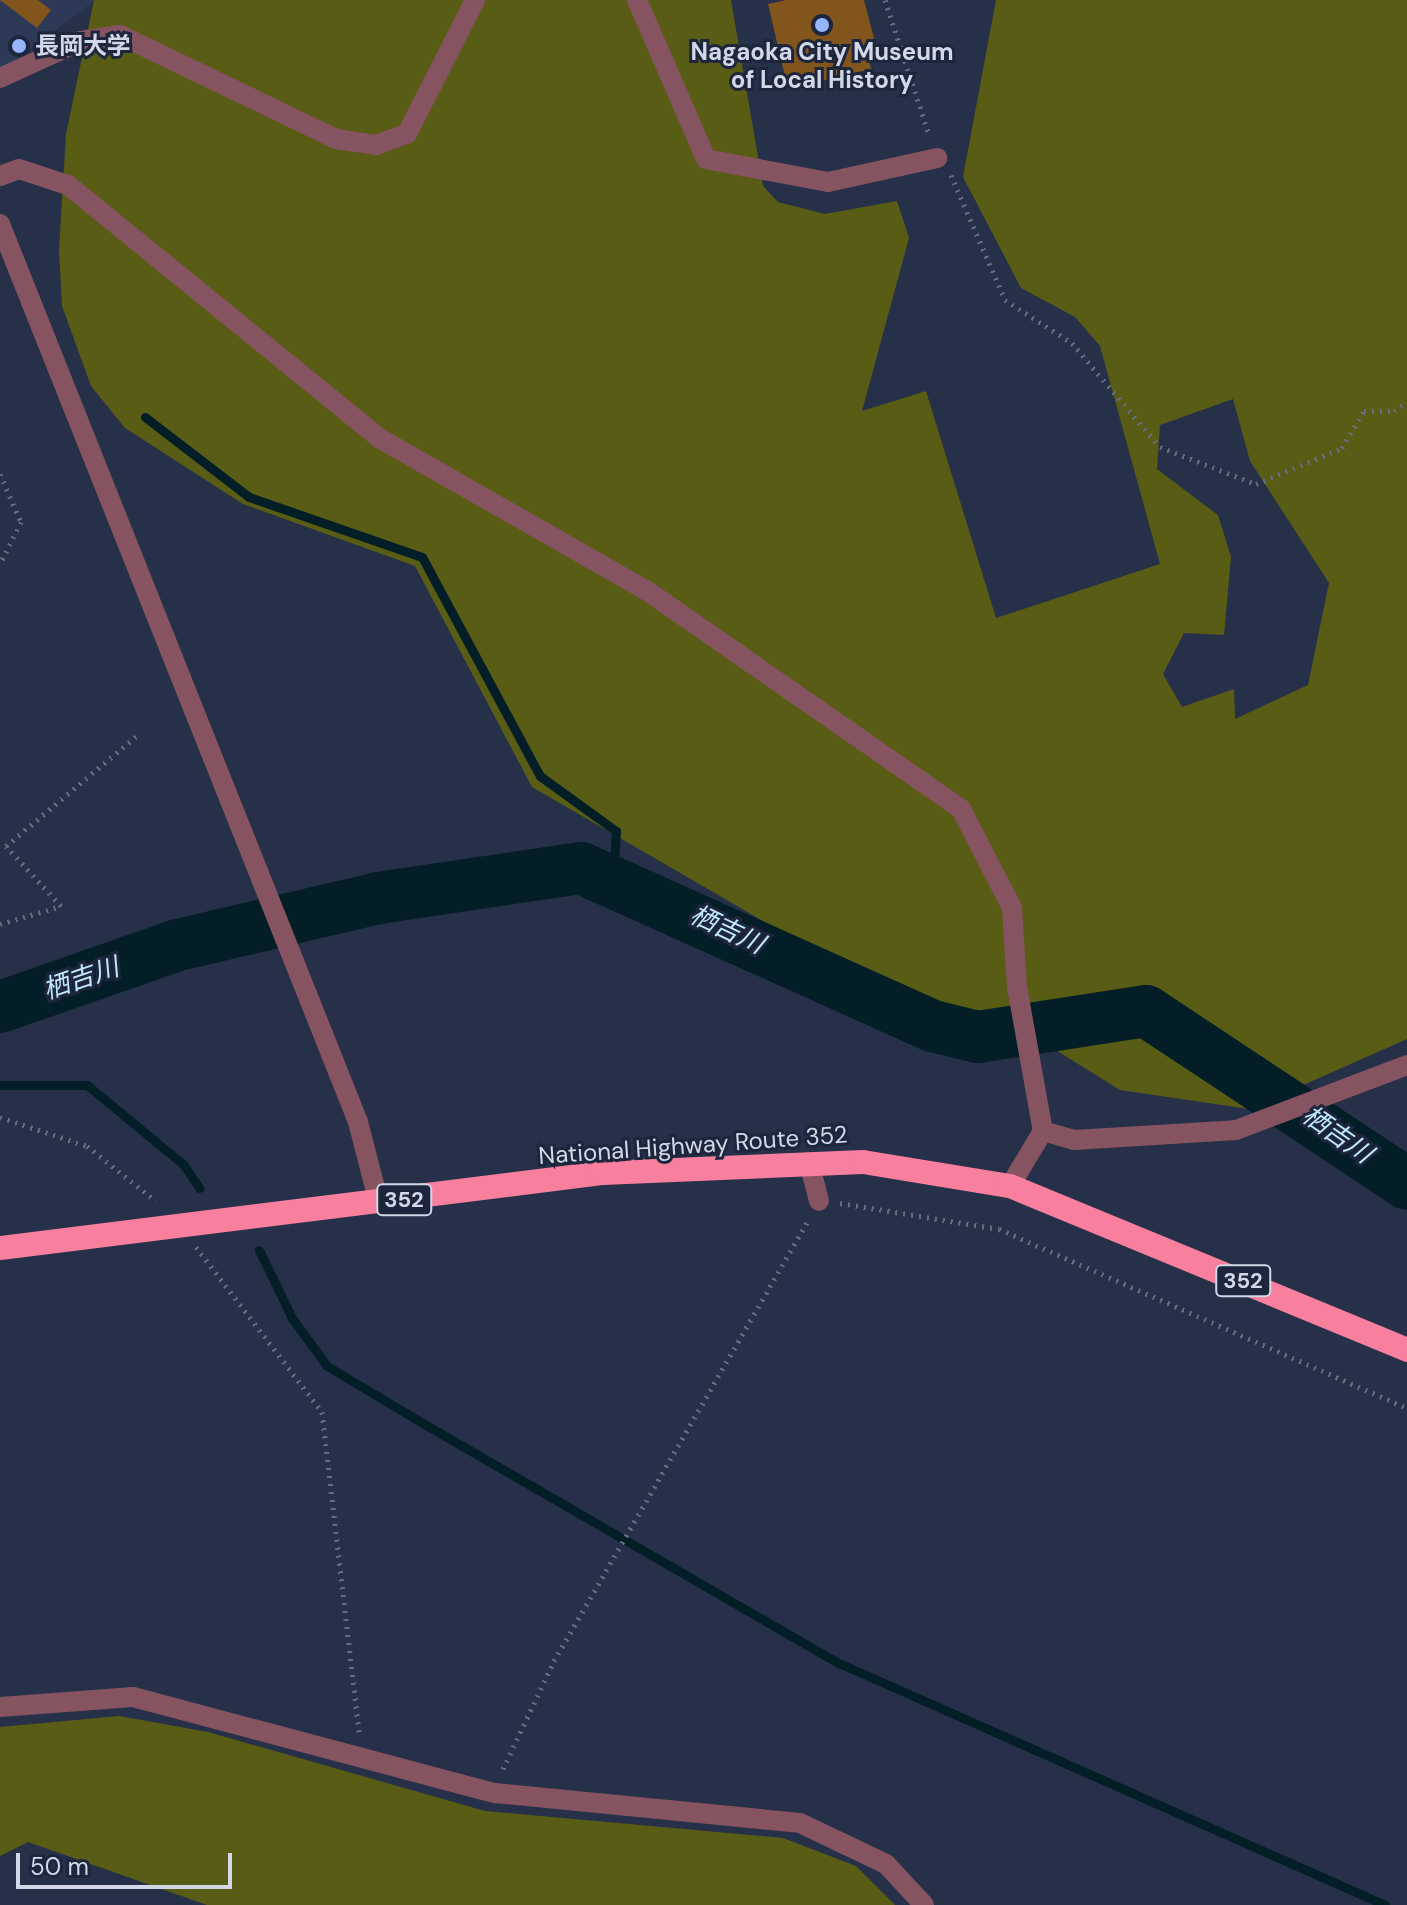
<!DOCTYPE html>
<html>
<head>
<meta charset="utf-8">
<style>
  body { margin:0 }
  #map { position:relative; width:1407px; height:1905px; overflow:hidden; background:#263048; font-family:"DM Sans","Noto Sans JP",sans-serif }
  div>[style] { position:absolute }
  .built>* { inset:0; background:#2d3957 }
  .forest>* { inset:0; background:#595c14 }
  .stream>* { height:9px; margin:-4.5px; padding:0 4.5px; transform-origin:4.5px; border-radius:4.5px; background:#041e28 }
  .river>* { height:52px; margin:-26px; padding:0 26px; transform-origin:26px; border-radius:26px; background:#041e28 }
  .building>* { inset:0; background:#82551c }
  .path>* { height:5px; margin-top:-2.5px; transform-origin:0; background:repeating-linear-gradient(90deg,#646d82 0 2px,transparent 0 8px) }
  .minor>* { height:20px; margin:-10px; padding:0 10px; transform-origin:10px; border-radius:10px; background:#865460 }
  .highway>* { height:24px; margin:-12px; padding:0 12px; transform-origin:12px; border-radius:12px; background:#f97f9f }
  .dots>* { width:22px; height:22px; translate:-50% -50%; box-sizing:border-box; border:4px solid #1d263d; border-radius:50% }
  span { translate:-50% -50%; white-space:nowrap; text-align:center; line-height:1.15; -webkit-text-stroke:6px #1d263d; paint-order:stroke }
  .shield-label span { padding:2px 6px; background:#1d263d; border:2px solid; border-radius:6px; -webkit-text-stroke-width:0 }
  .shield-label { font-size:22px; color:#d2d8e8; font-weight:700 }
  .poi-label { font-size:24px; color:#d2d8e8; font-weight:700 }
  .left { translate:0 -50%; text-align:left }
  .street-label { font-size:24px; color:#d2d8e8 }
  .water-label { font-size:26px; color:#c1e9fb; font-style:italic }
  .scale { position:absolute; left:16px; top:1853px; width:216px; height:36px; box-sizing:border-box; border:4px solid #d2d8e8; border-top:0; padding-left:10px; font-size:24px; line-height:28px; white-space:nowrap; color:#d2d8e8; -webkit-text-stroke:6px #1d263d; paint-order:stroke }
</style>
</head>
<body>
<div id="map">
  <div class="built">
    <div style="clip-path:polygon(0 0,96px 0,0 71px)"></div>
  </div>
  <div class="forest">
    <div style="clip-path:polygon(evenodd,94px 0,731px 0,763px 186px,778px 202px,825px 214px,897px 201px,909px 238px,862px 411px,926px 391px,996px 618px,1160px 564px,1100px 346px,1075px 317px,1021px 288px,963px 177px,996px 0,1407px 0,1407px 1039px,1249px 1109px,1120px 1090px,1054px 1049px,791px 945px,763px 921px,532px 787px,415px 566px,243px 504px,125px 428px,91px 386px,62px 306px,59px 249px,66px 134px,94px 0,1233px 399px,1250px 461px,1329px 583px,1308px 685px,1235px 719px,1234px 689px,1182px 707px,1163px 674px,1184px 633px,1224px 635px,1231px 557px,1218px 515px,1157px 469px,1160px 425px,1233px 399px)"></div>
    <div style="clip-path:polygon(119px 1716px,208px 1732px,485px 1811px,783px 1838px,856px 1866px,895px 1905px,207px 1905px,28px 1842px,0 1856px,0 1727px)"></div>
  </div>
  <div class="stream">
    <div style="left:145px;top:417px;width:131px;rotate:37.6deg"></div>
    <div style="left:249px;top:497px;width:183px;rotate:19.1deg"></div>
    <div style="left:422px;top:557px;width:249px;rotate:61.7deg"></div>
    <div style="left:540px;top:776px;width:94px;rotate:35.9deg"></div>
    <div style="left:616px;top:831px;width:46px;rotate:93.7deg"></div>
    <div style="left:0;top:1085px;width:87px"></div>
    <div style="left:87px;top:1085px;width:124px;rotate:39.5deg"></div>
    <div style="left:183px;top:1164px;width:29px;rotate:56deg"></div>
    <div style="left:259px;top:1250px;width:76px;rotate:64.1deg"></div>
    <div style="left:292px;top:1318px;width:59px;rotate:53.9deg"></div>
    <div style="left:327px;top:1366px;width:115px;rotate:30.8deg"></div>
    <div style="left:426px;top:1425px;width:477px;rotate:30deg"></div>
    <div style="left:839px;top:1663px;width:597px;rotate:23.9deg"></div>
  </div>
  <div class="river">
    <div style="left:0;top:1007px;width:188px;rotate:-19.2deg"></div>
    <div style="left:178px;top:945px;width:205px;rotate:-13.2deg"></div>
    <div style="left:378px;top:898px;width:205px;rotate:-8.4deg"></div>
    <div style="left:581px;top:868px;width:386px;rotate:24.2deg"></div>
    <div style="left:933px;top:1026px;width:46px;rotate:13.7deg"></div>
    <div style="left:978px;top:1037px;width:170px;rotate:-8.8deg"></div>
    <div style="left:1146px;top:1011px;width:313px;rotate:33.5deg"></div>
  </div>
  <div class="building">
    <div style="clip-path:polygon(0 0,38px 0,51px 10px,37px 28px)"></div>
    <div style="clip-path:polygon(786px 0,864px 0,876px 46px,866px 48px,871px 69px,788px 89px,768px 4px)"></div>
  </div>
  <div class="path">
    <div style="left:885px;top:0;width:142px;rotate:71.9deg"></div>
    <div style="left:951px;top:175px;width:136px;rotate:66.6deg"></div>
    <div style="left:1005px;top:300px;width:80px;rotate:32.7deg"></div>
    <div style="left:1072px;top:343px;width:136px;rotate:49.8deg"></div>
    <div style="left:1160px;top:447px;width:103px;rotate:21.1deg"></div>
    <div style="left:1256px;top:484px;width:93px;rotate:-22.7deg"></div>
    <div style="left:1342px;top:448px;width:43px;rotate:-59.3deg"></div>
    <div style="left:1364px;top:411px;width:30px"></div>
    <div style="left:1394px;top:411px;width:16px;rotate:-35deg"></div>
    <div style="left:0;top:474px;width:52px;rotate:66.4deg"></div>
    <div style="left:21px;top:522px;width:47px;rotate:116.6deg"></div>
    <div style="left:0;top:924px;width:64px;rotate:-16.4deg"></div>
    <div style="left:61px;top:906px;width:81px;rotate:-132.5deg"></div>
    <div style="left:6px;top:846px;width:174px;rotate:-40.1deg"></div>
    <div style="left:0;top:1117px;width:92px;rotate:18.4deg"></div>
    <div style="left:87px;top:1146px;width:88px;rotate:38.6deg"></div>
    <div style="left:840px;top:1203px;width:161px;rotate:9.3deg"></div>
    <div style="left:999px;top:1229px;width:446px;rotate:23.7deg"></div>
    <div style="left:196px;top:1247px;width:208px;rotate:52.6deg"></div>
    <div style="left:322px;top:1412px;width:322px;rotate:83.4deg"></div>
    <div style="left:503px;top:1769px;width:119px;rotate:-64.7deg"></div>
    <div style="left:554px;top:1661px;width:510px;rotate:-60.02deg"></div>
  </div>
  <div class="minor">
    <div style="left:637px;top:0;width:173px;rotate:66.5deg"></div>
    <div style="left:706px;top:159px;width:124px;rotate:10.7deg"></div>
    <div style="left:828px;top:182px;width:112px;rotate:-12.4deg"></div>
    <div style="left:0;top:78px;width:89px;rotate:-24.6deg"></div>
    <div style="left:81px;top:41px;width:39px;rotate:-9deg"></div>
    <div style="left:120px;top:35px;width:240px;rotate:25.7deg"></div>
    <div style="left:336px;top:139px;width:40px;rotate:8.5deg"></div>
    <div style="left:376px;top:145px;width:33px;rotate:-20deg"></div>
    <div style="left:407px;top:134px;width:150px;rotate:-63.1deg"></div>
    <div style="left:0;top:176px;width:20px;rotate:-20deg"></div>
    <div style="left:19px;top:169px;width:52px;rotate:18.1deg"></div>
    <div style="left:68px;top:185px;width:401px;rotate:39.1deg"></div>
    <div style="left:379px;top:438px;width:307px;rotate:29.7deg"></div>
    <div style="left:646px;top:590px;width:384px;rotate:34.8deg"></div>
    <div style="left:961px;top:809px;width:111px;rotate:62.7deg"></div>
    <div style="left:1012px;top:908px;width:79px;rotate:86.4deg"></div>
    <div style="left:1017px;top:987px;width:146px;rotate:79.8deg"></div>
    <div style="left:0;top:224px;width:967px;rotate:68.26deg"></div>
    <div style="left:358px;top:1122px;width:84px;rotate:75.5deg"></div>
    <div style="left:1043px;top:1131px;width:32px;rotate:16deg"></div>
    <div style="left:1074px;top:1140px;width:162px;rotate:-3.5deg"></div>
    <div style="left:1236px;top:1130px;width:183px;rotate:-20.8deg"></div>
    <div style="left:809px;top:1162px;width:40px;rotate:75.6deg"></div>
    <div style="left:1010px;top:1186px;width:64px;rotate:-59deg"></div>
    <div style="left:0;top:1707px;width:133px;rotate:-4.3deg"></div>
    <div style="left:133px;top:1697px;width:375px;rotate:14.9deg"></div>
    <div style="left:495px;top:1793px;width:306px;rotate:5.6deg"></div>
    <div style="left:800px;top:1823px;width:95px;rotate:25.5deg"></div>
    <div style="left:886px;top:1864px;width:56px;rotate:47.2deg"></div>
  </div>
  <div class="highway">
    <div style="left:0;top:1248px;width:608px;rotate:-7.09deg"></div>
    <div style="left:603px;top:1173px;width:260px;rotate:-2.4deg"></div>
    <div style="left:863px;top:1162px;width:149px;rotate:9.3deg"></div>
    <div style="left:1010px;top:1186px;width:430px;rotate:22.4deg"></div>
  </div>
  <div class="dots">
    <div style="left:822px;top:25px;background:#95b6fd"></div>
    <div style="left:19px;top:46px;background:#95b6fd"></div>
  </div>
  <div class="shield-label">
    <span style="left:404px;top:1200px">352</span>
    <span style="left:1243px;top:1281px">352</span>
  </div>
  <div class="poi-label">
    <span class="left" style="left:35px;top:46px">長岡大学</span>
    <span style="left:822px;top:66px">Nagaoka City Museum<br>of Local History</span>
  </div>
  <div class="street-label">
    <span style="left:693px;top:1145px;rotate:-4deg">National Highway Route 352</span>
  </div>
  <div class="water-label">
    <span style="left:727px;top:930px;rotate:25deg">栖吉川</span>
    <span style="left:81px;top:979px;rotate:-19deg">栖吉川</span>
    <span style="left:1337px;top:1135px;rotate:35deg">栖吉川</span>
  </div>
  <div class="scale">50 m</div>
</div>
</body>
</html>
